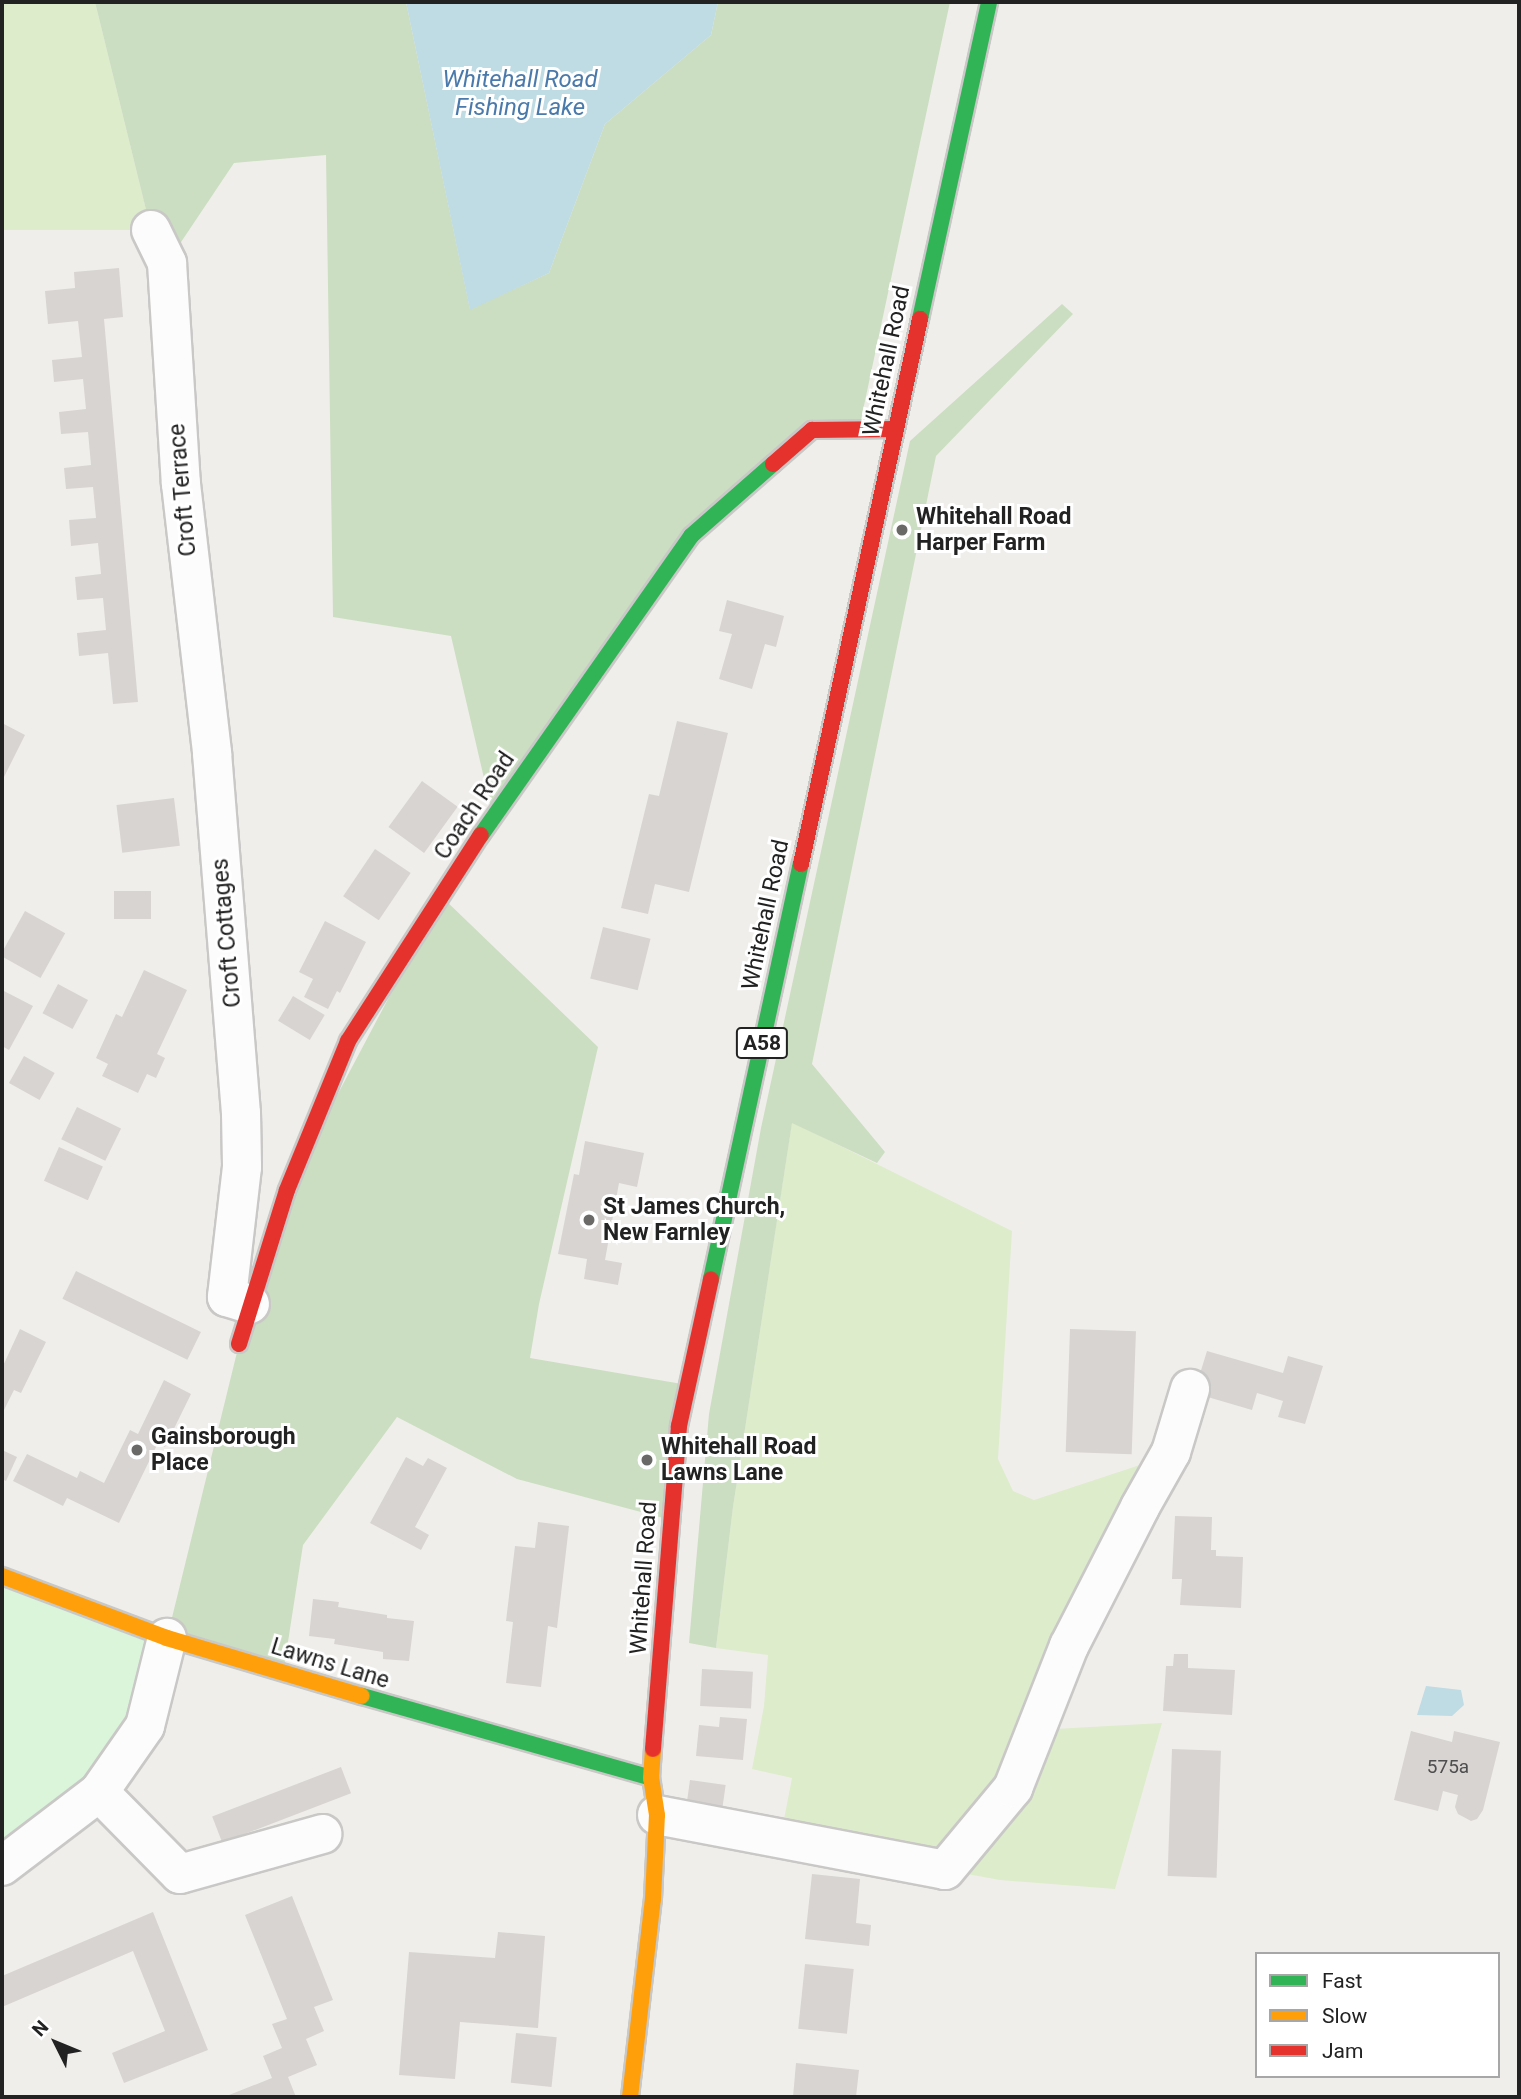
<!DOCTYPE html>
<html>
<head>
<meta charset="utf-8">
<style>
  body { margin:0 }
  #map { position:relative; width:1521px; height:2099px; overflow:hidden; background:#f0eeeb; font-family:Roboto,sans-serif }
  div>[style] { position:absolute }
  .grass>* { inset:0; background:#ddeccb }
  .forest>* { inset:0; background:#cbdec1 }
  .park>* { inset:0; background:#daf5da }
  .water>* { inset:0; background:#bfdbe3 }
  .building>* { inset:0; background:#d7d4d2; transform-origin:0 0 }
  .roads { filter:drop-shadow(2px 0 #c9c8c7) drop-shadow(-2px 0 #c9c8c7) drop-shadow(0 2px #c9c8c7) drop-shadow(0 -2px #c9c8c7) }
  .street>* { height:38px; margin:-19px; padding:0 19px; transform-origin:19px; border-radius:19px; background:#fdfcfc }
  .fast>* { height:16px; margin:-8px; padding:0 8px; transform-origin:8px; border-radius:8px; background:#30b455 }
  .slow>* { height:16px; margin:-8px; padding:0 8px; transform-origin:8px; border-radius:8px; background:#ff9f0a }
  .jam>* { height:16px; margin:-8px; padding:0 8px; transform-origin:8px; border-radius:8px; background:#e5322d }
  .dots>* { width:19px; height:19px; translate:-50% -50%; box-sizing:border-box; border:4px solid #fff; border-radius:50% }
  span { translate:-50% -50%; white-space:nowrap; text-align:center; line-height:1.15; -webkit-text-stroke:6px #fff; paint-order:stroke }
  .number-label { font-size:19px; color:#4f4e4e }
  .number-label span { -webkit-text-stroke-width:0 }
  .shield-label span { padding:2px 5px; background:#fff; border:2px solid; border-radius:5px; -webkit-text-stroke-width:0 }
  .shield-label { font-size:21px; color:#222; font-weight:700 }
  .street-label { font-size:23px; color:#222 }
  .poi-label { font-size:23px; color:#222; font-weight:700 }
  .left { translate:0 -50%; text-align:left }
  .water-label { font-size:24px; color:#4a7aab; font-style:italic }
  .frame { position:absolute; inset:0; border:4px solid #222; pointer-events:none }
  .legend { position:absolute; left:1255px; top:1952px; width:245px; height:126px; box-sizing:border-box; background:#fff; border:2px solid #a7a7a7; margin:0; padding:9px 12px; list-style:none; font-size:21px; color:#222 }
  .legend li { display:flex; align-items:center; gap:14px; height:35px }
  .legend b { width:35px; border:2px solid #a7a7a7 }
  .north { position:absolute; left:21px; top:2008px; width:70px; height:70px; -webkit-text-stroke:5px #fff; paint-order:stroke; rotate:313deg; font-size:19px; font-weight:700; line-height:28px; text-align:center; color:#222 }
  .north::after { content:''; display:block; margin:auto; width:24px; height:32px; background:#222; clip-path:polygon(50% 0,100% 100%,50% 72%,0 100%) }
</style>
</head>
<body>
<div id="map">
  <div class="grass">
    <div style="clip-path:polygon(2px 2px,95px 2px,151px 230px,2px 230px)"></div>
    <div style="clip-path:polygon(792px 1122px,1012px 1231px,998px 1459px,1013px 1491px,1034px 1500px,1149px 1462px,1055px 1729px,1162px 1723px,1115px 1889px,1000px 1880px,780px 1840px,792px 1778px,752px 1769px,764px 1706px,768px 1655px,716px 1648px,733px 1507px)"></div>
  </div>
  <div class="forest">
    <div style="clip-path:polygon(95px 2px,406px 2px,470px 309px,549px 273px,605px 124px,711px 35px,718px 2px,950px 2px,859px 429px,812px 430px,691px 536px,493px 817px,451px 636px,333px 617px,326px 155px,234px 163px,167px 263px,151px 230px)"></div>
    <div style="clip-path:polygon(1062px 304px,1073px 314px,936px 456px,812px 1064px,885px 1152px,877px 1163px,792px 1123px,733px 1507px,716px 1648px,689px 1643px,709px 1414px,761px 1128px,910px 441px)"></div>
    <div style="clip-path:polygon(442px 897px,598px 1047px,539px 1304px,530px 1358px,688px 1385px,671px 1520px,517px 1479px,397px 1417px,303px 1545px,283px 1674px,167px 1638px,239px 1344px,287px 1190px)"></div>
  </div>
  <div class="park">
    <div style="clip-path:polygon(2px 1576px,167px 1638px,145px 1726px,2px 1866px)"></div>
  </div>
  <div class="water">
    <div style="clip-path:polygon(406px 2px,718px 2px,711px 35px,605px 124px,549px 273px,470px 310px)"></div>
    <div style="clip-path:polygon(1426px 1686px,1461px 1690px,1464px 1705px,1452px 1716px,1417px 1715px)"></div>
  </div>
  <div class="building">
    <div style="clip-path:polygon(119px 268px,123px 317px,104px 319px,138px 702px,113px 704px,108px 653px,79px 656px,77px 633px,106px 630px,103px 598px,77px 600px,75px 577px,101px 574px,98px 543px,71px 546px,69px 520px,96px 518px,93px 487px,66px 489px,64px 468px,91px 465px,88px 432px,61px 434px,59px 412px,86px 409px,83px 379px,54px 382px,52px 360px,82px 357px,78px 321px,48px 324px,45px 291px,75px 288px,74px 272px)"></div>
    <div style="clip-path:polygon(727px 600px,784px 616px,776px 647px,765px 644px,752px 689px,719px 679px,732px 634px,719px 631px)"></div>
    <div style="clip-path:polygon(677px 721px,728px 733px,689px 892px,655px 884px,648px 914px,621px 908px,649px 794px,659px 796px)"></div>
    <div style="clip-path:polygon(2px 723px,25px 735px,2px 781px)"></div>
    <div style="left:422px;top:781px;width:44px;height:57px;rotate:36deg"></div>
    <div style="left:174px;top:798px;width:48px;height:58px;rotate:83deg"></div>
    <div style="left:375px;top:849px;width:43px;height:57px;rotate:34deg"></div>
    <div style="left:114px;top:891px;width:37px;height:28px"></div>
    <div style="left:25px;top:911px;width:46px;height:51px;rotate:29deg"></div>
    <div style="clip-path:polygon(325px 921px,366px 942px,340px 993px,337px 991px,328px 1009px,304px 997px,313px 979px,299px 972px)"></div>
    <div style="left:603px;top:927px;width:49px;height:53px;rotate:14deg"></div>
    <div style="clip-path:polygon(144px 970px,187px 990px,157px 1054px,165px 1058px,156px 1078px,147px 1074px,138px 1093px,102px 1076px,108px 1064px,96px 1058px,116px 1014px,122px 1017px)"></div>
    <div style="left:58px;top:984px;width:34px;height:33px;rotate:28deg"></div>
    <div style="clip-path:polygon(2px 990px,33px 1006px,9px 1050px,2px 1046px)"></div>
    <div style="left:293px;top:996px;width:37px;height:29px;rotate:31deg"></div>
    <div style="left:24px;top:1056px;width:35px;height:31px;rotate:29deg"></div>
    <div style="left:77px;top:1107px;width:49px;height:36px;rotate:26deg"></div>
    <div style="clip-path:polygon(585px 1141px,644px 1153px,637px 1187px,619px 1183px,605px 1260px,622px 1263px,618px 1285px,584px 1279px,587px 1259px,558px 1254px,574px 1174px,579px 1175px)"></div>
    <div style="left:59px;top:1147px;width:48px;height:37px;rotate:24deg"></div>
    <div style="left:76px;top:1271px;width:139px;height:31px;rotate:26deg"></div>
    <div style="clip-path:polygon(20px 1329px,46px 1342px,21px 1393px,14px 1390px,2px 1414px,2px 1368px)"></div>
    <div style="left:1070px;top:1329px;width:66px;height:123px;rotate:2deg"></div>
    <div style="clip-path:polygon(1207px 1351px,1283px 1373px,1288px 1356px,1323px 1366px,1305px 1424px,1278px 1417px,1283px 1401px,1257px 1393px,1252px 1410px,1194px 1393px)"></div>
    <div style="clip-path:polygon(164px 1380px,191px 1394px,165px 1447px,158px 1443px,119px 1523px,67px 1498px,63px 1506px,13px 1481px,27px 1454px,77px 1478px,80px 1471px,104px 1483px,130px 1430px,138px 1434px)"></div>
    <div style="clip-path:polygon(2px 1450px,17px 1457px,6px 1481px,2px 1479px)"></div>
    <div style="clip-path:polygon(406px 1457px,423px 1466px,428px 1458px,447px 1468px,415px 1527px,429px 1535px,421px 1550px,370px 1523px)"></div>
    <div style="clip-path:polygon(1175px 1516px,1212px 1517px,1211px 1550px,1216px 1550px,1216px 1556px,1243px 1557px,1241px 1608px,1180px 1605px,1182px 1579px,1172px 1579px)"></div>
    <div style="clip-path:polygon(538px 1522px,569px 1526px,557px 1628px,548px 1626px,541px 1687px,506px 1683px,513px 1622px,506px 1621px,515px 1546px,535px 1548px)"></div>
    <div style="clip-path:polygon(313px 1599px,339px 1602px,338px 1607px,387px 1615px,387px 1618px,414px 1621px,409px 1661px,383px 1659px,383px 1652px,334px 1644px,335px 1639px,309px 1636px)"></div>
    <div style="clip-path:polygon(1174px 1654px,1188px 1654px,1188px 1668px,1235px 1670px,1232px 1715px,1163px 1711px,1166px 1666px,1173px 1666px)"></div>
    <div style="left:702px;top:1669px;width:51px;height:37px;rotate:3deg"></div>
    <div style="clip-path:polygon(720px 1717px,747px 1719px,743px 1760px,696px 1756px,699px 1725px,719px 1727px)"></div>
    <div style="clip-path:polygon(1411px 1731px,1452px 1742px,1454px 1731px,1500px 1742px,1483px 1810px,1477px 1819px,1471px 1821px,1458px 1814px,1455px 1807px,1458px 1795px,1443px 1791px,1438px 1811px,1394px 1800px)"></div>
    <div style="left:1172px;top:1749px;width:49px;height:127px;rotate:2deg"></div>
    <div style="left:341px;top:1767px;width:28px;height:138px;rotate:69deg"></div>
    <div style="left:690px;top:1780px;width:36px;height:29px;rotate:8deg"></div>
    <div style="clip-path:polygon(812px 1874px,860px 1879px,856px 1923px,871px 1925px,869px 1946px,805px 1939px)"></div>
    <div style="clip-path:polygon(292px 1896px,333px 2000px,314px 2007px,324px 2031px,306px 2039px,317px 2065px,288px 2077px,296px 2097px,224px 2097px,272px 2078px,263px 2056px,282px 2048px,272px 2024px,287px 2019px,245px 1915px)"></div>
    <div style="clip-path:polygon(153px 1912px,208px 2050px,124px 2083px,112px 2053px,165px 2031px,133px 1951px,2px 2007px,2px 1976px)"></div>
    <div style="clip-path:polygon(498px 1932px,545px 1936px,538px 2028px,460px 2022px,455px 2079px,399px 2075px,409px 1952px,495px 1958px)"></div>
    <div style="left:805px;top:1964px;width:49px;height:65px;rotate:6deg"></div>
    <div style="left:516px;top:2033px;width:41px;height:50px;rotate:6deg"></div>
    <div style="clip-path:polygon(796px 2063px,859px 2070px,856px 2097px,793px 2097px)"></div>
  </div>
  <div class="roads">
    <div class="street">
      <div style="left:151px;top:230px;width:37px;rotate:64deg"></div>
      <div style="left:167px;top:263px;width:221px;rotate:86.4deg"></div>
      <div style="left:181px;top:484px;width:271px;rotate:83.4deg"></div>
      <div style="left:212px;top:753px;width:361px;rotate:85.4deg"></div>
      <div style="left:241px;top:1113px;width:54px;rotate:88.9deg"></div>
      <div style="left:242px;top:1167px;width:131px;rotate:96.6deg"></div>
      <div style="left:227px;top:1297px;width:24px;rotate:17deg"></div>
      <div style="left:99px;top:1792px;width:115px;rotate:45.4deg"></div>
      <div style="left:180px;top:1874px;width:148px;rotate:-15.7deg"></div>
      <div style="left:657px;top:1815px;width:293px;rotate:10.8deg"></div>
      <div style="left:945px;top:1870px;width:107px;rotate:-50.3deg"></div>
      <div style="left:1013px;top:1788px;width:153px;rotate:-68.5deg"></div>
      <div style="left:1069px;top:1646px;width:156px;rotate:-62.9deg"></div>
      <div style="left:1140px;top:1507px;width:63px;rotate:-60.6deg"></div>
      <div style="left:1171px;top:1452px;width:66px;rotate:-73.2deg"></div>
      <div style="left:2px;top:1866px;width:122px;rotate:-37.3deg"></div>
      <div style="left:99px;top:1792px;width:80px;rotate:-55.1deg"></div>
      <div style="left:145px;top:1726px;width:91px;rotate:-76deg"></div>
    </div>
    <div class="fast">
      <div style="left:920px;top:319px;width:324px;rotate:-77.7deg"></div>
      <div style="left:481px;top:835px;width:365px;rotate:-54.9deg"></div>
      <div style="left:691px;top:536px;width:109px;rotate:-41.3deg"></div>
      <div style="left:711px;top:1279px;width:425px;rotate:-77.8deg"></div>
      <div style="left:362px;top:1696px;width:300px;rotate:15.8deg"></div>
    </div>
    <div class="slow">
      <div style="left:2px;top:1576px;width:176px;rotate:20.6deg"></div>
      <div style="left:167px;top:1638px;width:203px;rotate:16.6deg"></div>
      <div style="left:630px;top:2097px;width:199px;rotate:-83.4deg"></div>
      <div style="left:653px;top:1899px;width:84px;rotate:-87.3deg"></div>
      <div style="left:657px;top:1815px;width:37px;rotate:-99deg"></div>
      <div style="left:651px;top:1778px;width:29px;rotate:-86deg"></div>
    </div>
    <div class="jam">
      <div style="left:773px;top:464px;width:52px;rotate:-41.1deg"></div>
      <div style="left:812px;top:430px;width:84px;rotate:-0.7deg"></div>
      <div style="left:801px;top:864px;width:558px;rotate:-77.68deg"></div>
      <div style="left:239px;top:1344px;width:161px;rotate:-72.7deg"></div>
      <div style="left:287px;top:1190px;width:161px;rotate:-67.7deg"></div>
      <div style="left:348px;top:1041px;width:245px;rotate:-57.2deg"></div>
      <div style="left:653px;top:1749px;width:324px;rotate:-85.4deg"></div>
      <div style="left:679px;top:1426px;width:150px;rotate:-77.7deg"></div>
    </div>
  </div>
  <div class="dots">
    <div style="left:902px;top:530px;background:#6a6968"></div>
    <div style="left:589px;top:1220px;background:#6a6968"></div>
    <div style="left:137px;top:1450px;background:#6a6968"></div>
    <div style="left:647px;top:1460px;background:#6a6968"></div>
  </div>
  <div class="number-label">
    <span style="left:1448px;top:1767px">575a</span>
  </div>
  <div class="shield-label">
    <span style="left:762px;top:1043px">A58</span>
  </div>
  <div class="street-label">
    <span style="left:887px;top:361px;rotate:-78deg">Whitehall Road</span>
    <span style="left:183px;top:490px;rotate:-95deg">Croft Terrace</span>
    <span style="left:475px;top:806px;rotate:-56deg">Coach Road</span>
    <span style="left:766px;top:915px;rotate:-78deg">Whitehall Road</span>
    <span style="left:227px;top:933px;rotate:-95deg">Croft Cottages</span>
    <span style="left:644px;top:1578px;rotate:-86deg">Whitehall Road</span>
    <span style="left:330px;top:1664px;rotate:17deg">Lawns Lane</span>
  </div>
  <div class="poi-label">
    <span class="left" style="left:916px;top:530px">Whitehall Road<br>Harper Farm</span>
    <span class="left" style="left:603px;top:1220px">St James Church,<br>New Farnley</span>
    <span class="left" style="left:151px;top:1450px">Gainsborough<br>Place</span>
    <span class="left" style="left:661px;top:1460px">Whitehall Road<br>Lawns Lane</span>
  </div>
  <div class="water-label">
    <span style="left:520px;top:94px">Whitehall Road<br>Fishing Lake</span>
  </div>
  <div class="frame"></div>
  <ul class="legend">
  <li><b style="height:9px;background:#30b455"></b>Fast</li>
  <li><b style="height:9px;background:#ff9f0a"></b>Slow</li>
  <li><b style="height:9px;background:#e5322d"></b>Jam</li>
  </ul>
  <div class="north">N</div>
</div>
</body>
</html>
